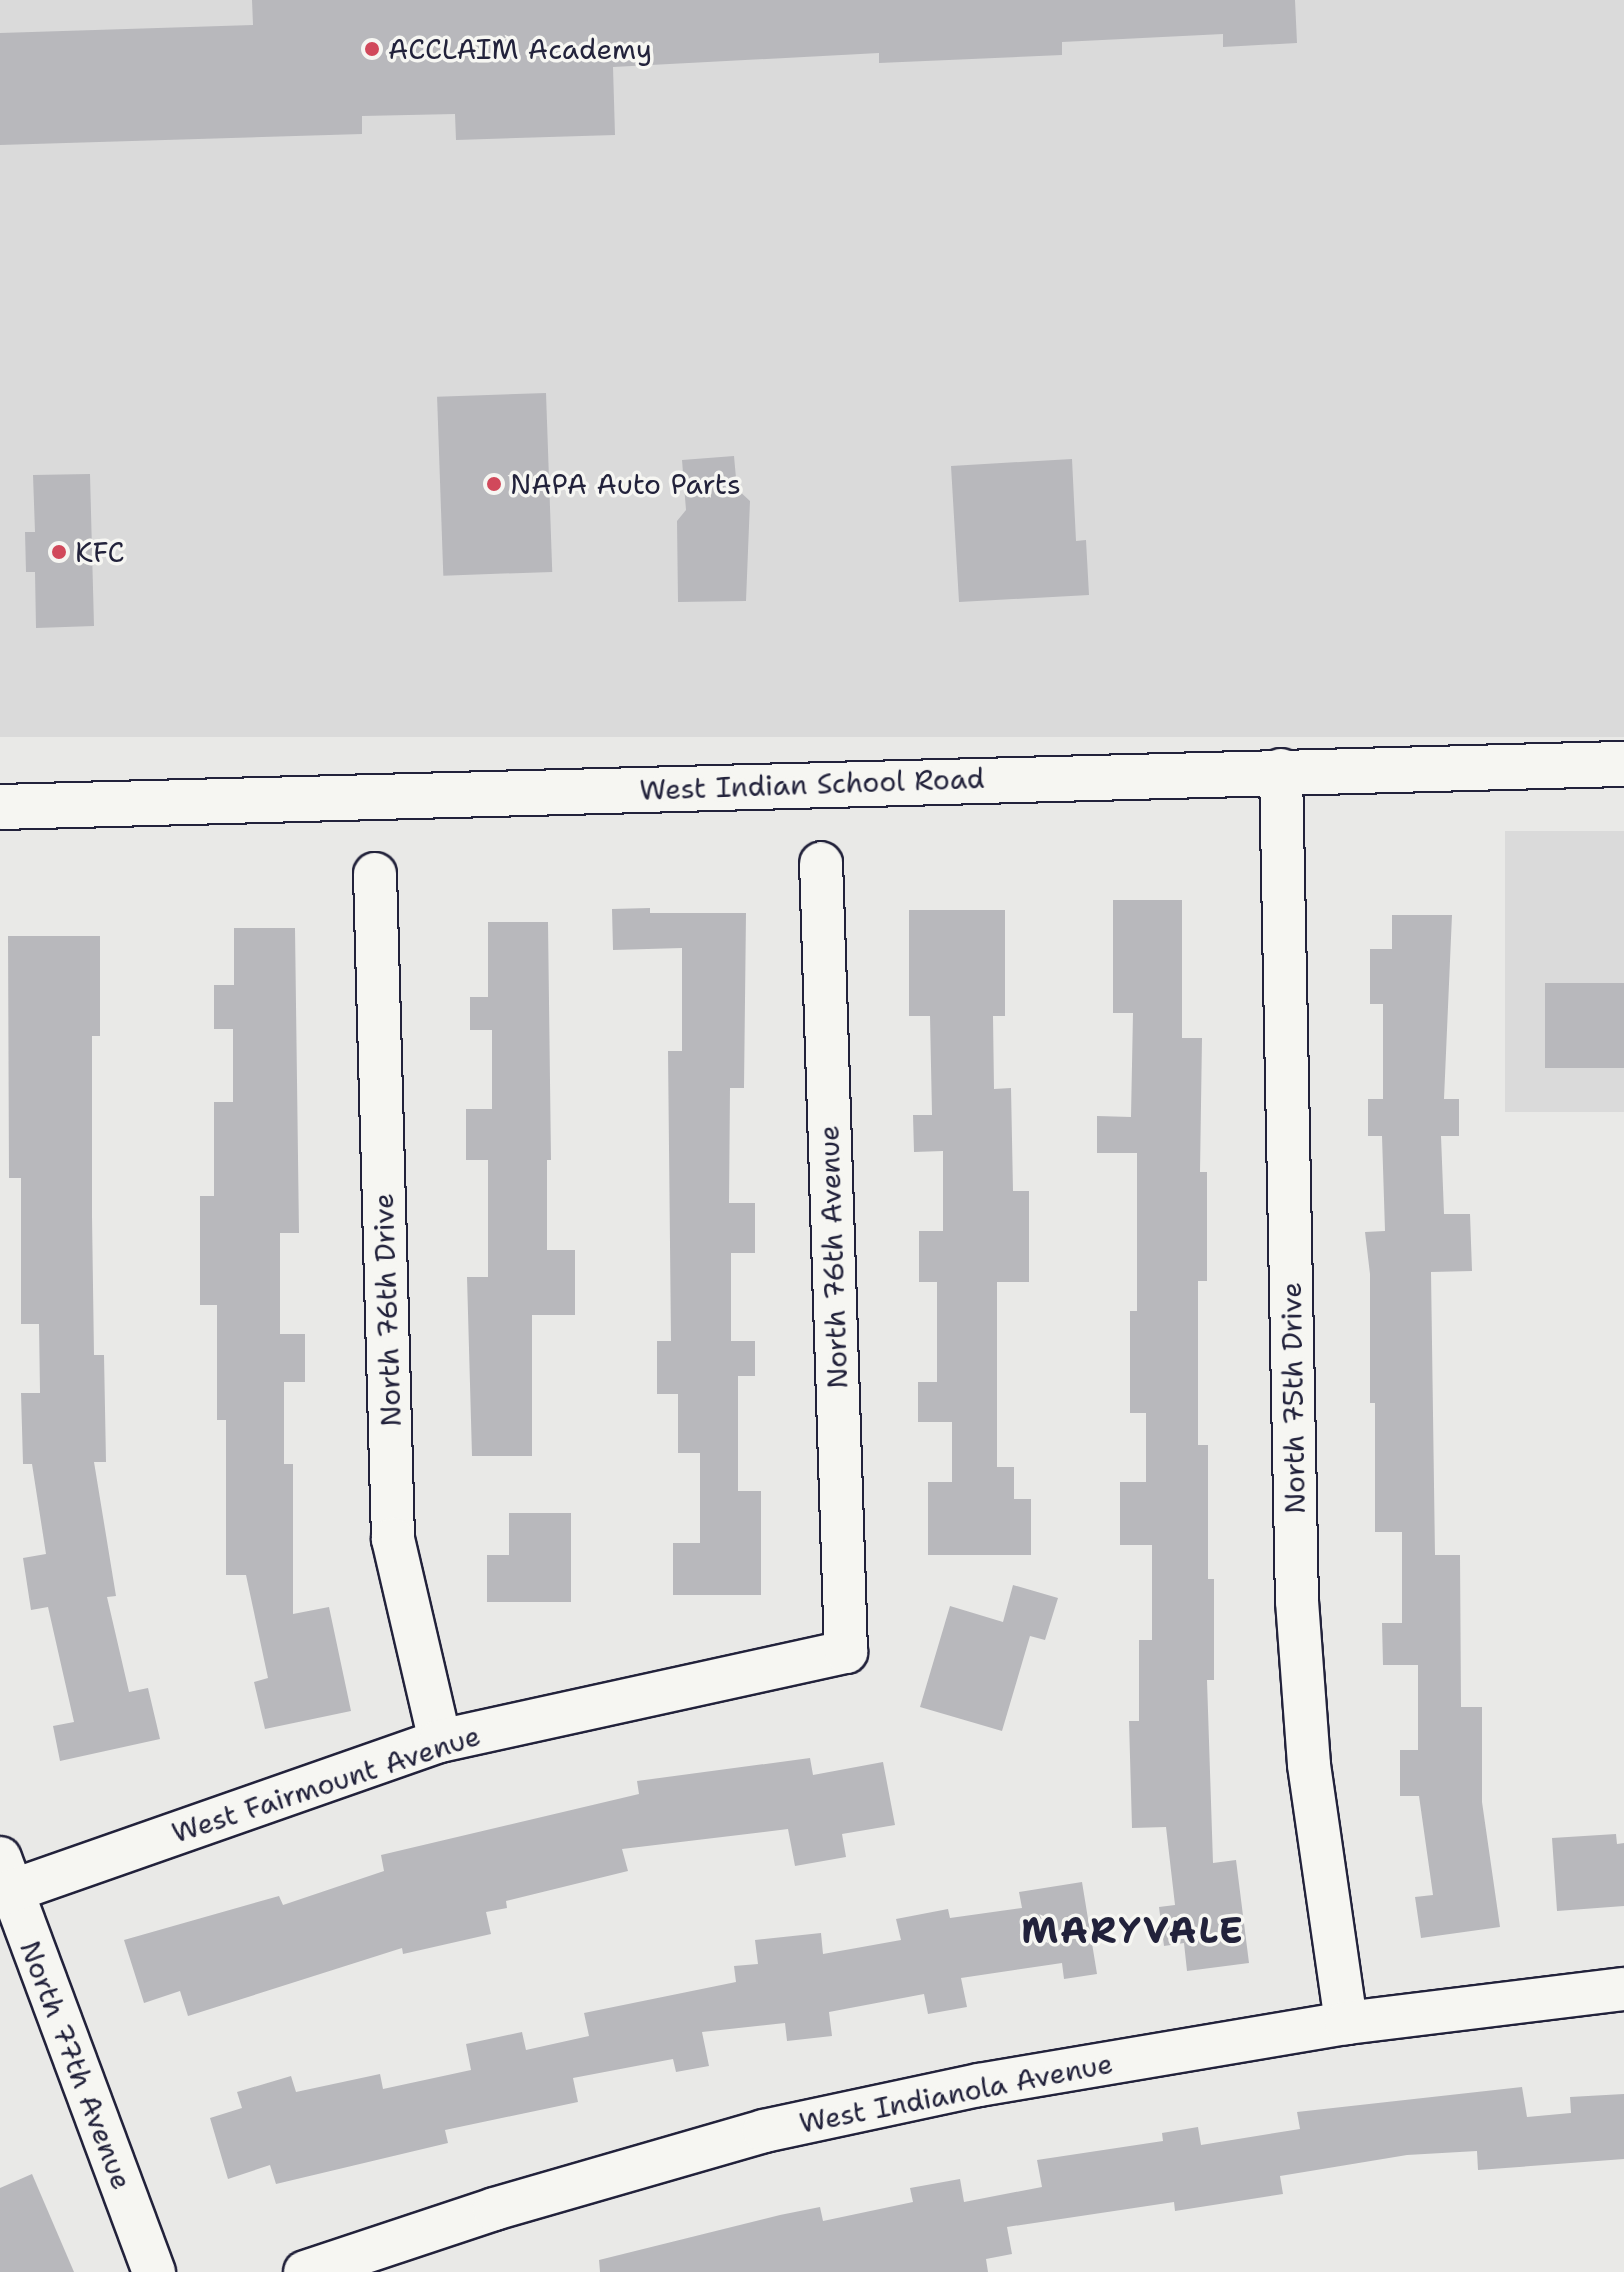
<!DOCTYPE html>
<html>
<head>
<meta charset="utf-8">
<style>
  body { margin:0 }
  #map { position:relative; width:1624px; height:2272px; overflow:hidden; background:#e9e9e7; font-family:"Shantell Sans",sans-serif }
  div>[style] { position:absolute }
  .built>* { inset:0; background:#dadada; transform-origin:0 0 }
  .building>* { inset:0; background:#b8b8bc; transform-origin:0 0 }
  .roads { filter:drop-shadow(2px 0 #22223b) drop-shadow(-2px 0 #22223b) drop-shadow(0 2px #22223b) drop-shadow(0 -2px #22223b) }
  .minor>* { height:42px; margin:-21px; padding:0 21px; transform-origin:21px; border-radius:21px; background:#f6f6f2 }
  .secondary>* { height:44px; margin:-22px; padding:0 22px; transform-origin:22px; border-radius:22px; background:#f6f6f2 }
  .dots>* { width:22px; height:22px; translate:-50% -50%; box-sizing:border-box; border:4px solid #f6f6f2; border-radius:50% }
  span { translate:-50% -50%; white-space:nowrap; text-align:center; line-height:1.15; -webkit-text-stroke:7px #f6f6f2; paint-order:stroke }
  .poi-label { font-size:28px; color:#22223b }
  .left { translate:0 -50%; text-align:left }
  .street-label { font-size:28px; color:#22223b }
  .district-label { font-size:36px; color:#22223b; font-weight:700; letter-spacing:2px }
</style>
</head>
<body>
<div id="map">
  <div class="built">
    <div style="left:0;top:0;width:1624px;height:737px"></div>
    <div style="left:1624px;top:831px;width:281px;height:119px;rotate:90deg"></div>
  </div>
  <div class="building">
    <div style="clip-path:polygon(252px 0,1295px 0,1297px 43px,1223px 47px,1223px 34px,1062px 42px,1062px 55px,879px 63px,879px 53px,613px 67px,615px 135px,456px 140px,455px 114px,362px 116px,362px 134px,0 145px,0 33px,253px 25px)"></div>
    <div style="left:546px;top:393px;width:179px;height:109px;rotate:88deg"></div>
    <div style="clip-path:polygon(734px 456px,737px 489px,750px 501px,746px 601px,678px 602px,677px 521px,686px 510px,682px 460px)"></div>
    <div style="clip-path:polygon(1072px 459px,1076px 541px,1086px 540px,1089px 595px,959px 602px,951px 466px)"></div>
    <div style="clip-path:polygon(90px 474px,94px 626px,36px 628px,35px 572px,26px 572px,25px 532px,35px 532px,33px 475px)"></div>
    <div style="clip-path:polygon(1113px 900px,1182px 900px,1182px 1038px,1202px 1038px,1200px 1172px,1207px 1172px,1207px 1281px,1198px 1281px,1198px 1445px,1208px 1445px,1208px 1579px,1214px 1579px,1214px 1680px,1207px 1680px,1213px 1863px,1236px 1860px,1249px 1963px,1187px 1971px,1184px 1943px,1164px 1946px,1159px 1907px,1175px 1905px,1166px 1827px,1132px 1828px,1129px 1721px,1139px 1721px,1139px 1640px,1152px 1640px,1152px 1545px,1120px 1545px,1120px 1482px,1146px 1482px,1146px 1413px,1130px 1413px,1130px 1311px,1137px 1311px,1137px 1153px,1097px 1153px,1097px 1116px,1131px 1117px,1133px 1013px,1113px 1013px)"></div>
    <div style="clip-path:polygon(650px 908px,650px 913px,746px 913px,744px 1088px,730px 1088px,729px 1203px,755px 1203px,755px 1253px,731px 1253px,731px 1341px,755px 1341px,755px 1376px,738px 1376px,738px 1491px,761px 1491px,761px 1595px,673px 1595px,673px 1543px,700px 1543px,700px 1453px,678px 1453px,678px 1394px,657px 1394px,657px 1341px,671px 1341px,668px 1051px,682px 1051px,682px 948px,613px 950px,612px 909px)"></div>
    <div style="clip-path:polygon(909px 910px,1005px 910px,1005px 1016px,993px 1016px,994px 1089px,1011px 1088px,1013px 1191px,1029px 1191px,1029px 1282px,997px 1282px,997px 1467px,1014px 1467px,1014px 1499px,1031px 1499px,1031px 1555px,928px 1555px,928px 1482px,952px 1482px,952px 1422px,918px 1422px,918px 1382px,937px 1382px,937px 1282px,919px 1282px,919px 1231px,943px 1231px,943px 1151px,914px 1152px,913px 1115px,932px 1115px,930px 1016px,909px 1016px)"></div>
    <div style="clip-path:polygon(1392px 915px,1452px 915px,1444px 1099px,1459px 1099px,1459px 1136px,1441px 1136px,1444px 1214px,1470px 1214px,1472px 1271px,1431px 1272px,1435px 1555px,1460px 1555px,1461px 1707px,1482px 1707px,1482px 1802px,1500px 1927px,1421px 1938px,1415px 1897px,1433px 1895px,1419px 1796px,1400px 1796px,1400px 1750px,1418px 1750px,1418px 1665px,1383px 1665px,1382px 1623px,1402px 1623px,1402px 1532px,1375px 1532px,1375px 1403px,1370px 1403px,1370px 1274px,1365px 1232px,1385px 1231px,1382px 1136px,1368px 1136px,1368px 1099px,1383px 1099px,1383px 1004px,1370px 1004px,1370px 949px,1392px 949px)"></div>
    <div style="clip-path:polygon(488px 922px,548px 922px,551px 1160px,547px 1160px,547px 1250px,575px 1250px,575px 1315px,532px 1315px,532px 1456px,472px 1456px,467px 1277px,488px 1277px,488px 1160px,466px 1160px,466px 1109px,492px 1109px,492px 1030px,470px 1030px,470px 997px,488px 997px)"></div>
    <div style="clip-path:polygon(234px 928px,295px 928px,299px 1233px,280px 1233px,280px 1334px,305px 1334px,305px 1382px,284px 1382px,284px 1464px,293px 1464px,293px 1614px,329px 1607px,351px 1711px,265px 1729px,254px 1682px,268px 1678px,246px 1575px,226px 1575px,226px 1420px,217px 1420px,217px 1305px,200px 1305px,200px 1196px,214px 1196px,214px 1102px,233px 1102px,233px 1029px,214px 1029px,214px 985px,234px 985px)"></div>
    <div style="clip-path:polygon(8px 936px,100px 936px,100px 1036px,92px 1036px,92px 1216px,94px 1355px,104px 1355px,106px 1462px,94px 1462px,116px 1596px,107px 1597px,129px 1692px,148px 1688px,160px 1739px,60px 1761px,53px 1726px,74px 1722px,48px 1607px,31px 1610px,23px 1558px,46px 1554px,32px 1464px,23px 1464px,21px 1393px,40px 1393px,39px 1324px,21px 1324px,21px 1178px,9px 1178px)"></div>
    <div style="left:1624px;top:983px;width:85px;height:79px;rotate:90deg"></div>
    <div style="clip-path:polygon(509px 1513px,571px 1513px,571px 1602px,487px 1602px,487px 1555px,509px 1555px)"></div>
    <div style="clip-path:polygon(1013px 1585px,1058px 1598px,1045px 1640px,1030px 1636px,1002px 1731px,920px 1707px,950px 1606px,1003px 1622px)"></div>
    <div style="clip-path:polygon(810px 1758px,813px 1775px,883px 1762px,895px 1825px,842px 1834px,846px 1857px,795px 1866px,788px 1829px,622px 1849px,628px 1871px,506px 1901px,507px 1908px,486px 1912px,491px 1934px,403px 1954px,402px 1948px,188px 2016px,180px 1991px,144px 2003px,124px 1940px,279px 1896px,283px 1905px,384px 1871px,381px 1855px,639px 1794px,637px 1781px)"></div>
    <div style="clip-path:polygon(1616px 1834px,1617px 1844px,1624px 1843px,1624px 1906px,1557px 1911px,1552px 1838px)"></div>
    <div style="clip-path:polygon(1082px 1882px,1097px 1974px,1064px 1979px,1062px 1963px,961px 1978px,967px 2007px,928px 2014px,924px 1994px,829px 2012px,832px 2036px,787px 2041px,785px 2023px,702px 2032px,709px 2066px,676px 2072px,673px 2059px,573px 2078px,578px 2102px,445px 2130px,448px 2143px,276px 2184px,270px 2165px,228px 2179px,210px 2118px,242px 2108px,237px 2092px,291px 2076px,296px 2092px,380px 2074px,383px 2089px,471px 2070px,466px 2044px,522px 2032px,526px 2050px,589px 2036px,584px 2013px,736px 1982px,734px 1966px,758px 1964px,755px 1940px,821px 1933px,823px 1954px,901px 1940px,896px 1919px,948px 1909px,950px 1918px,1022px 1908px,1019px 1892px)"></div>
    <div style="clip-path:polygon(1522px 2087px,1527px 2117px,1571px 2113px,1570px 2097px,1624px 2094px,1624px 2159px,1478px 2170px,1477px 2151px,1407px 2155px,1280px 2176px,1283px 2194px,1175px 2211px,1174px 2202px,1007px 2227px,1012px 2254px,986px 2259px,988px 2272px,600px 2272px,599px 2260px,780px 2215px,820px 2207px,823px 2221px,913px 2202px,910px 2188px,960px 2179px,964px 2202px,1042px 2187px,1037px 2160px,1163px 2141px,1162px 2133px,1198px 2127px,1201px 2145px,1300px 2129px,1297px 2112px)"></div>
    <div style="clip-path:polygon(32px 2174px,74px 2272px,0 2272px,0 2188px)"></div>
  </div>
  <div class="roads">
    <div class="minor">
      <div style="left:1281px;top:770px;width:831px;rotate:88.9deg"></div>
      <div style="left:1297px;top:1601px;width:164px;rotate:85.8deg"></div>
      <div style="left:1309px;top:1765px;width:261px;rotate:81.8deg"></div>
      <div style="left:375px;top:874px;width:665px;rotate:88.45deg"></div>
      <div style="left:393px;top:1539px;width:207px;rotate:76.9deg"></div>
      <div style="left:0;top:1858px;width:442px;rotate:69.6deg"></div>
      <div style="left:0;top:1895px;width:466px;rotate:-19.3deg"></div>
      <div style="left:440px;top:1741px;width:416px;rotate:-12.4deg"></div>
      <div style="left:846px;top:1652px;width:789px;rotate:-91.81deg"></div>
      <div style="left:305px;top:2272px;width:199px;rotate:-18.4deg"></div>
      <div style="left:494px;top:2209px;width:281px;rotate:-16.1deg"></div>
      <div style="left:764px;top:2131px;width:220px;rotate:-12.1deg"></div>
      <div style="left:979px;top:2085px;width:372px;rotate:-9.6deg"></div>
      <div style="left:1346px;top:2023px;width:280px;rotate:-7deg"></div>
    </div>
    <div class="secondary">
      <div style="left:0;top:807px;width:1625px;rotate:-1.52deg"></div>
    </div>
  </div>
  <div class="dots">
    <div style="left:372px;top:49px;background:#d1495b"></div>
    <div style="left:494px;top:484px;background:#d1495b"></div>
    <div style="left:59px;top:552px;background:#d1495b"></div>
  </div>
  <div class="poi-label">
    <span class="left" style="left:388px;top:49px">ACCLAIM Academy</span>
    <span class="left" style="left:510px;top:484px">NAPA Auto Parts</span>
    <span class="left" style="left:75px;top:552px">KFC</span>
  </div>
  <div class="street-label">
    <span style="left:812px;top:784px;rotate:-2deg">West Indian School Road</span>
    <span style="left:833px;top:1257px;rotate:-92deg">North 76th Avenue</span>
    <span style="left:387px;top:1310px;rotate:-92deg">North 76th Drive</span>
    <span style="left:1293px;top:1398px;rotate:-91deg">North 75th Drive</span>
    <span style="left:326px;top:1784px;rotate:-18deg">West Fairmount Avenue</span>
    <span style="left:76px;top:2065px;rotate:69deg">North 77th Avenue</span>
    <span style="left:956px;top:2093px;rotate:-11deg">West Indianola Avenue</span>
  </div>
  <div class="district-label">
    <span style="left:1133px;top:1931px">MARYVALE</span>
  </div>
</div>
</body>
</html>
